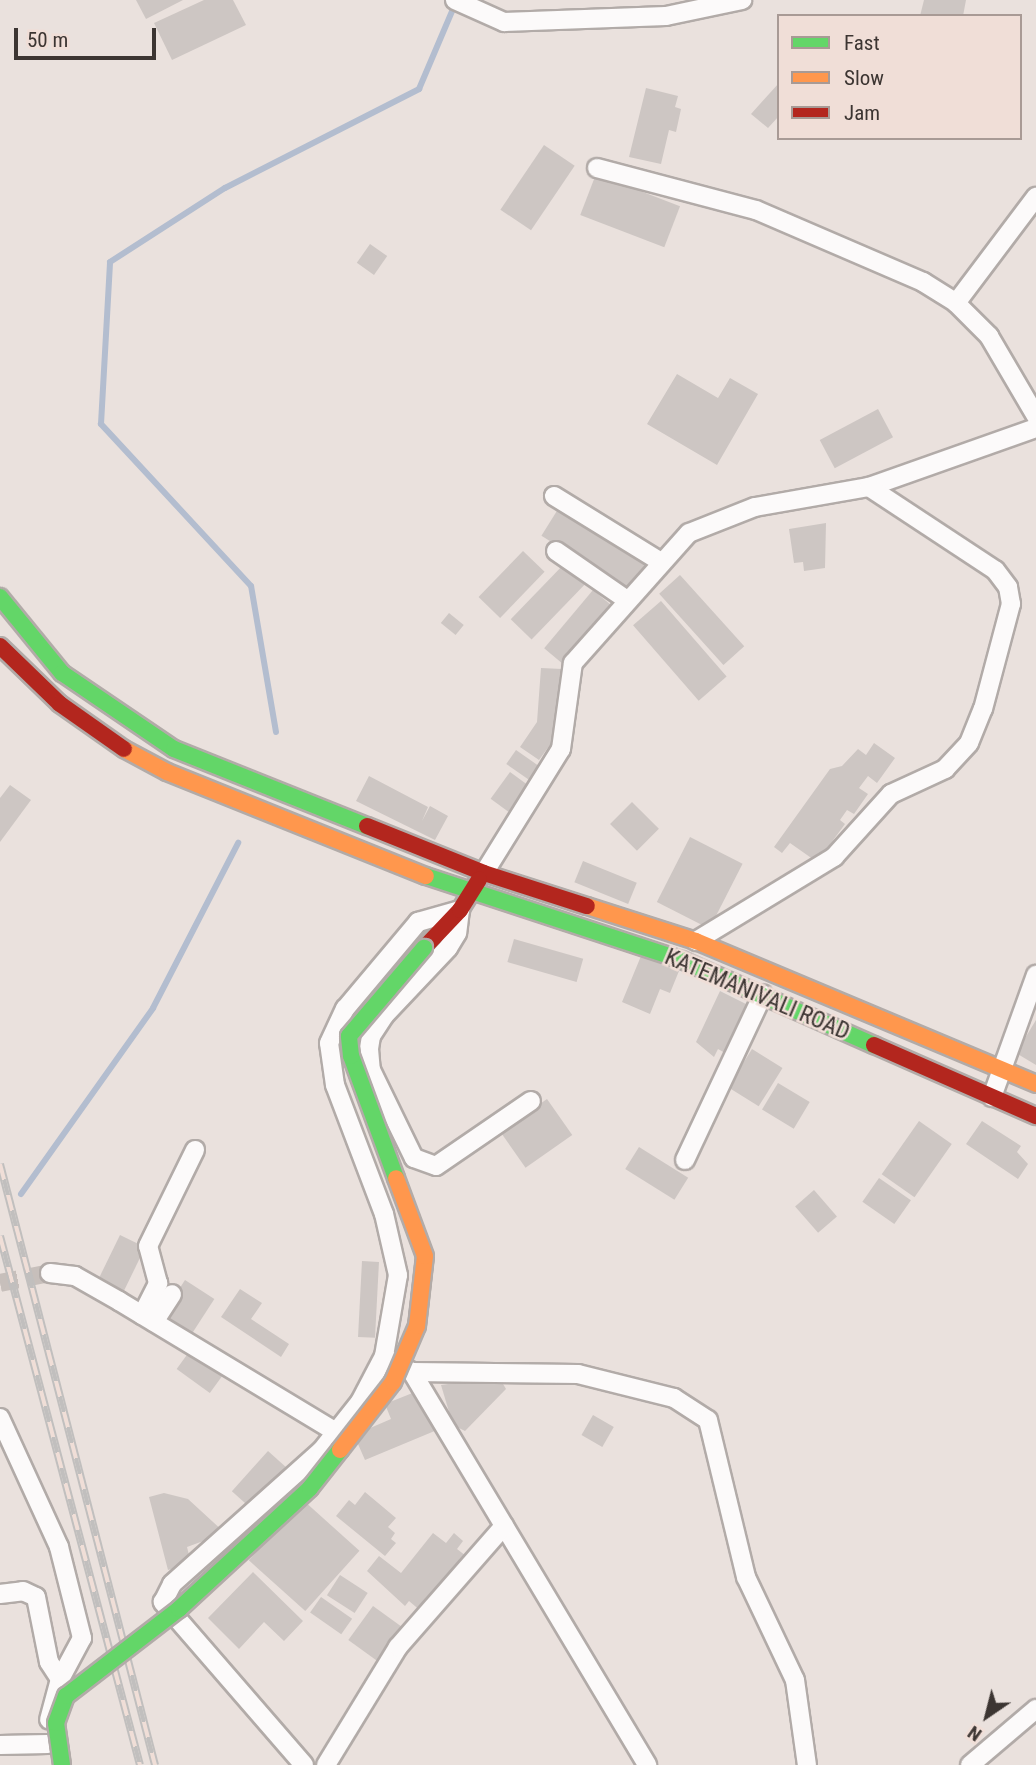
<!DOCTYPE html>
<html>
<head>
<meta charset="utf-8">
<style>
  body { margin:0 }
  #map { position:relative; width:1036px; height:1765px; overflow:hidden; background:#eae1dd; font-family:"Roboto Condensed",sans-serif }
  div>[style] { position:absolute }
  .stream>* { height:6px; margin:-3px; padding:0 3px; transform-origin:3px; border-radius:3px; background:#b3bdcf }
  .building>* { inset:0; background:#cdc6c3; transform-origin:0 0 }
  .street-tunnel>* { height:18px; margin-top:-9px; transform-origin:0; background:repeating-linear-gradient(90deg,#c7bfbb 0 18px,transparent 0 27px) }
  .roads { filter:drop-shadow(2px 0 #b2aba8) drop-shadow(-2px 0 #b2aba8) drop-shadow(0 2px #b2aba8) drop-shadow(0 -2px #b2aba8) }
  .street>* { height:18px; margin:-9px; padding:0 9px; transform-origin:9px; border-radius:9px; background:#fcfafa }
  .fast>* { height:16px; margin:-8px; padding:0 8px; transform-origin:8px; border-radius:8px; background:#63d668 }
  .slow>* { height:16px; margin:-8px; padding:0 8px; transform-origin:8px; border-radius:8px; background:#ff974d }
  .jam>* { height:16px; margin:-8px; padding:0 8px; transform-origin:8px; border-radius:8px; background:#b3261e }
  .rail>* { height:8px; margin-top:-4px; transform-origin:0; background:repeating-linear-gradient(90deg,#f0ded7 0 16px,#c1bfbe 0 32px); box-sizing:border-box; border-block:2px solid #c1bfbe }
  .bridges { filter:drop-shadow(2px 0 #b2aba8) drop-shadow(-2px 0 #b2aba8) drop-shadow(0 2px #b2aba8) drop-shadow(0 -2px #b2aba8) }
  .fast-bridge>* { height:16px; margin:-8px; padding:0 8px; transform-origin:8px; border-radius:8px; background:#63d668 }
  .slow-bridge>* { height:16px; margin:-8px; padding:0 8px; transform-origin:8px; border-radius:8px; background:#ff974d }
  span { translate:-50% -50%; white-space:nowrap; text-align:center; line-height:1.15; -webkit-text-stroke:5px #f0ded7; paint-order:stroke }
  .street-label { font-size:23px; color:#3c3532 }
  .legend { position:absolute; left:777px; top:14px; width:245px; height:126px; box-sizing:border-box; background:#f0ded7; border:2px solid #a89a95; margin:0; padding:9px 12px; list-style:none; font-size:21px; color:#3c3532 }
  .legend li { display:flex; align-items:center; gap:14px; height:35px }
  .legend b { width:35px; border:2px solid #a89a95 }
  .north { position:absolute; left:952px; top:1681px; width:70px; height:70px; -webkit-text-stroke:5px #f0ded7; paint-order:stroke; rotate:215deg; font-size:19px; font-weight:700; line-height:28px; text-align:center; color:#3c3532 }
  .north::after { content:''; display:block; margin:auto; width:24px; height:32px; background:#3c3532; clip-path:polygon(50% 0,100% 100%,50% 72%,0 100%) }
  .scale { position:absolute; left:14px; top:28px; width:142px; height:32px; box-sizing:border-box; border:4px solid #3c3532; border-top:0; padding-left:9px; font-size:21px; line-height:24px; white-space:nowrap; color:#3c3532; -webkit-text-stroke:5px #f0ded7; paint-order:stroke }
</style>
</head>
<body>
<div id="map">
  <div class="stream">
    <div style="left:276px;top:732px;width:148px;rotate:-99.7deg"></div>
    <div style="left:251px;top:586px;width:221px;rotate:-132.8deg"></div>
    <div style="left:101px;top:424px;width:162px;rotate:-86.8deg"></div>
    <div style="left:110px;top:262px;width:137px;rotate:-32.8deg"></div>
    <div style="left:225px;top:188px;width:218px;rotate:-27deg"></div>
    <div style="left:419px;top:89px;width:95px;rotate:-67deg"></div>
    <div style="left:21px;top:1194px;width:228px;rotate:-54.6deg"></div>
    <div style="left:153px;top:1008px;width:186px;rotate:-62.7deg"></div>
  </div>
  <div class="building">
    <div style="clip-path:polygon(136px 0,183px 0,146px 19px)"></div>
    <div style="clip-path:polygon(204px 0,233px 0,246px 25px,172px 60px,154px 23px)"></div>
    <div style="clip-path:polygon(924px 0,966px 0,963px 16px,920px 16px)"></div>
    <div style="clip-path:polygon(779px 83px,779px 116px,768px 128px,751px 114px)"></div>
    <div style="clip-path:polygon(646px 88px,678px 96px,675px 107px,681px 109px,676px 132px,669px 130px,661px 164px,629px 157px)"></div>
    <div style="left:544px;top:145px;width:37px;height:78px;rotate:34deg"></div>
    <div style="left:596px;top:174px;width:90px;height:44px;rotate:21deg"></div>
    <div style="left:370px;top:244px;width:21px;height:23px;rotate:35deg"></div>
    <div style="clip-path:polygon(677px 374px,718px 398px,730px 378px,758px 394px,717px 465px,647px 424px)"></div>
    <div style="left:878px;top:409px;width:32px;height:66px;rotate:62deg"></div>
    <div style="left:560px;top:506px;width:104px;height:35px;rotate:32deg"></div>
    <div style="clip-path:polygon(826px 523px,825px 568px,804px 571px,803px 562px,794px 563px,789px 529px)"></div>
    <div style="left:523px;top:551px;width:30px;height:64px;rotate:44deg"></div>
    <div style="left:567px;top:561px;width:29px;height:81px;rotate:44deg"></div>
    <div style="left:680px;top:575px;width:96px;height:28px;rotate:48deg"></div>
    <div style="left:593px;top:590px;width:25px;height:76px;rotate:40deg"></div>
    <div style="left:661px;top:601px;width:100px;height:37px;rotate:49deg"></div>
    <div style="left:449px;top:613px;width:19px;height:13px;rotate:39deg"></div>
    <div style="clip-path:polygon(541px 668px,562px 669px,557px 735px,539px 760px,520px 747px,537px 722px)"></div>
    <div style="clip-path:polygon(874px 743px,895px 758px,877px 783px,868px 776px,859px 788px,868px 794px,854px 814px,847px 810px,840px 820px,845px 824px,817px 862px,790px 843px,782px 853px,774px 847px,830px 769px,842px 766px,858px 749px,866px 755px)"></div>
    <div style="left:516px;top:750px;width:29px;height:17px;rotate:35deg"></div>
    <div style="left:510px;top:772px;width:22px;height:33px;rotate:36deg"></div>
    <div style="clip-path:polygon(369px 776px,428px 807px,422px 821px,430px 806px,448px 816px,435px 840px,356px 801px)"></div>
    <div style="clip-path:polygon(10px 785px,31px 800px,0 842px,0 798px)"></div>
    <div style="left:632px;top:802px;width:38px;height:31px;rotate:45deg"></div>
    <div style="left:690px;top:837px;width:59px;height:73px;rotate:27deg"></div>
    <div style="left:583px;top:861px;width:58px;height:23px;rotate:22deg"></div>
    <div style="left:514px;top:939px;width:72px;height:24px;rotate:16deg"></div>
    <div style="clip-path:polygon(641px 956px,679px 971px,670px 993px,660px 989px,650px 1014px,622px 1002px)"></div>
    <div style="clip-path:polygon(720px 991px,748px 1005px,736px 1041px,731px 1039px,725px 1053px,718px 1049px,714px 1057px,696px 1042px)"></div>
    <div style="clip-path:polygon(1036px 1020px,1036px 1065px,1016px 1053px)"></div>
    <div style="left:752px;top:1049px;width:36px;height:45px;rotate:32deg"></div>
    <div style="left:778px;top:1083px;width:37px;height:31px;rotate:31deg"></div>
    <div style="left:547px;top:1099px;width:44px;height:57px;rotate:55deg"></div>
    <div style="left:919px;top:1121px;width:40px;height:65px;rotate:35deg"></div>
    <div style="clip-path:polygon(982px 1121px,1021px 1146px,1017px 1152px,1028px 1164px,1018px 1179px,966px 1144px)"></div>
    <div style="left:639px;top:1147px;width:58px;height:26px;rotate:32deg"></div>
    <div style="left:879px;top:1178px;width:39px;height:29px;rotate:35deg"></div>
    <div style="left:814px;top:1190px;width:35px;height:25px;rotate:49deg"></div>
    <div style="left:120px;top:1235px;width:28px;height:50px;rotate:26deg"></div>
    <div style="left:362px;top:1261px;width:17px;height:76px;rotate:3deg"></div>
    <div style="left:185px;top:1280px;width:35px;height:44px;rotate:33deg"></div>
    <div style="clip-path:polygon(240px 1289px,262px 1303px,251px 1319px,289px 1344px,281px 1357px,221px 1317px)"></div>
    <div style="left:189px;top:1352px;width:41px;height:21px;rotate:36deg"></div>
    <div style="clip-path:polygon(499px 1377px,506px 1389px,465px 1431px,453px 1425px,441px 1385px)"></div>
    <div style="clip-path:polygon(420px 1390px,437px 1430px,365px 1460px,354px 1435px,391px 1419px,385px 1404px)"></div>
    <div style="left:593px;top:1415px;width:24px;height:23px;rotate:30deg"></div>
    <div style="left:268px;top:1451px;width:30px;height:54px;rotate:42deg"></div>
    <div style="clip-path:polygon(365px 1492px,396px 1518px,388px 1527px,395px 1533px,391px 1539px,396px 1543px,385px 1556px,336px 1516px,349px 1500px,355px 1505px)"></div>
    <div style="clip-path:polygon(164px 1493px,188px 1499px,225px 1533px,187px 1547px,191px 1563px,168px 1570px,149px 1497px)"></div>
    <div style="left:303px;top:1500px;width:76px;height:81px;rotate:42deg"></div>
    <div style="clip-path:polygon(433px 1533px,446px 1543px,454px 1533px,463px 1541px,457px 1549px,466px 1556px,422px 1612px,409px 1601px,405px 1606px,367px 1571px,379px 1556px,401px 1573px)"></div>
    <div style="clip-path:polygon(253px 1572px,303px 1621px,284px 1641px,264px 1622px,239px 1649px,208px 1618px)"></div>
    <div style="left:340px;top:1575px;width:33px;height:24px;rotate:33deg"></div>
    <div style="left:321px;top:1597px;width:38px;height:19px;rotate:35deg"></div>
    <div style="left:373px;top:1606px;width:41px;height:42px;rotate:36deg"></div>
  </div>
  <div class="street-tunnel">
    <div style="left:0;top:1283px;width:51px;rotate:-11.3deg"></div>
  </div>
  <div class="roads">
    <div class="street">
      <div style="left:455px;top:0;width:54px;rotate:24.2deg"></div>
      <div style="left:504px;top:22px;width:162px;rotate:-2.1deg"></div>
      <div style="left:666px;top:16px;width:78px;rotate:-11.9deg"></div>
      <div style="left:597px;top:168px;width:164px;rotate:14.8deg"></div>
      <div style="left:756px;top:210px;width:182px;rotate:23.3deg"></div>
      <div style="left:923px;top:282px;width:39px;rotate:32deg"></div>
      <div style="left:956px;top:303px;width:47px;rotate:45deg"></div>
      <div style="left:989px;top:336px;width:93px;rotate:59.6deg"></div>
      <div style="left:956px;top:303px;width:133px;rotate:-53deg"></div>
      <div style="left:554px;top:496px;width:126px;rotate:31.7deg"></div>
      <div style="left:556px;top:551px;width:86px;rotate:34.6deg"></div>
      <div style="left:484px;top:873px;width:146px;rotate:-58.2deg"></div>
      <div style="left:561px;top:749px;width:87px;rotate:-82.1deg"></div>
      <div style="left:573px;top:663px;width:174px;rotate:-48.3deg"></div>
      <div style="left:689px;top:533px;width:71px;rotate:-21.5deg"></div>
      <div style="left:755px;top:507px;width:116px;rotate:-10deg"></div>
      <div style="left:869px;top:487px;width:177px;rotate:-19.5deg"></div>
      <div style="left:696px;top:941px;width:162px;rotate:-31.3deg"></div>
      <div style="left:834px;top:857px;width:85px;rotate:-47.9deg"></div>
      <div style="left:891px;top:794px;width:60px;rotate:-24.8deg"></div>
      <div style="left:945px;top:769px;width:35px;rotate:-47deg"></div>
      <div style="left:969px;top:743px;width:37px;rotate:-68deg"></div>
      <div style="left:983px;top:709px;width:109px;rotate:-75.1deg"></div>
      <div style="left:1011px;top:604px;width:17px;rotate:-100deg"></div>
      <div style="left:1008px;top:587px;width:21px;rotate:-127deg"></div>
      <div style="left:995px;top:570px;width:151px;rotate:-146.6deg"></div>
      <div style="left:992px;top:1097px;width:130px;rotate:-70.2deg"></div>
      <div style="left:685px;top:1160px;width:183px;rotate:-64.8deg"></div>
      <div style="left:50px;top:1273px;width:25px;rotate:7deg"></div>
      <div style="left:75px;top:1276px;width:51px;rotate:29.6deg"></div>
      <div style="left:119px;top:1301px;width:253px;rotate:31.1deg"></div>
      <div style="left:142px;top:1315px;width:36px;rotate:-63deg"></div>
      <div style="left:158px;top:1283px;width:38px;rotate:-105deg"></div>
      <div style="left:148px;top:1246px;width:107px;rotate:-63.9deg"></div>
      <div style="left:154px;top:1322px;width:33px;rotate:-57deg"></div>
      <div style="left:392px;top:1361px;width:23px;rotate:29deg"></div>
      <div style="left:412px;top:1372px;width:166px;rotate:0.7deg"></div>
      <div style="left:578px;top:1374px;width:99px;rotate:14deg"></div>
      <div style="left:674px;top:1398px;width:40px;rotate:32.9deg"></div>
      <div style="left:708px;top:1420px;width:162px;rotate:76.4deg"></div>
      <div style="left:746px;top:1577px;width:114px;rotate:64.6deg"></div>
      <div style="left:795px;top:1680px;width:86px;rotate:82deg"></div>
      <div style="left:412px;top:1372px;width:458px;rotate:59.1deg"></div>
      <div style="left:0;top:1418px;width:142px;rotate:65.4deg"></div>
      <div style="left:59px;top:1547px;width:94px;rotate:75.8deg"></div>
      <div style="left:82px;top:1638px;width:47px;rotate:118.2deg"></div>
      <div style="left:60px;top:1679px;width:42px;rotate:105deg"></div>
      <div style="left:0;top:1594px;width:23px;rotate:-7deg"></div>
      <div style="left:23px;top:1591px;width:14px;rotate:25deg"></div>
      <div style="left:36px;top:1597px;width:66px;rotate:78.7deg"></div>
      <div style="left:49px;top:1662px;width:20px;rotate:57deg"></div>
      <div style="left:0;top:1745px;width:48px;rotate:-1.2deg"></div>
      <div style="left:304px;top:1765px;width:216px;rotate:-130.9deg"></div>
      <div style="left:163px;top:1602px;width:20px;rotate:-63deg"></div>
      <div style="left:172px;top:1584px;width:200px;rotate:-41.8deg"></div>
      <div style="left:321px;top:1451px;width:63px;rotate:-51.5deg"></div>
      <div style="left:360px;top:1402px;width:52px;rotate:-62.4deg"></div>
      <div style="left:384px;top:1356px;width:82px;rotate:-80.2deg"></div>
      <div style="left:398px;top:1275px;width:63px;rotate:-102.9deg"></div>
      <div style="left:384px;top:1214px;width:138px;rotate:-110.8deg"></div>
      <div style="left:335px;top:1085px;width:42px;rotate:-98.1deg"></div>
      <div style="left:329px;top:1043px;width:38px;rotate:-65deg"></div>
      <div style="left:345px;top:1009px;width:114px;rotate:-50deg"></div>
      <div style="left:418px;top:922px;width:44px;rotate:-15.9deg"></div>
      <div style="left:460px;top:910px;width:23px;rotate:97deg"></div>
      <div style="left:457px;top:933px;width:17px;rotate:121deg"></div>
      <div style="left:448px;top:948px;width:93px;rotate:133.3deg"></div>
      <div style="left:384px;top:1016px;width:24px;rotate:123deg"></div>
      <div style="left:371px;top:1036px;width:13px;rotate:99deg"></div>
      <div style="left:369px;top:1049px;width:21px;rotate:85deg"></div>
      <div style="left:371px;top:1070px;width:98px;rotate:64deg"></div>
      <div style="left:414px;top:1158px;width:23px;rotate:20deg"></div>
      <div style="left:436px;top:1166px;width:115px;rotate:-34.4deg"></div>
      <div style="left:326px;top:1765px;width:138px;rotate:-58.6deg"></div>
      <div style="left:398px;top:1647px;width:161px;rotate:-48.8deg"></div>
      <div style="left:970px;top:1765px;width:87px;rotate:-40.3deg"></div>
    </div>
    <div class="fast">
      <div style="left:0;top:597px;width:98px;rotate:50.8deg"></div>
      <div style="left:62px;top:673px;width:135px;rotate:34.2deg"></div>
      <div style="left:174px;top:749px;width:208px;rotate:21.8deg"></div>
      <div style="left:426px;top:876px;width:269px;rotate:18.2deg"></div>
      <div style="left:682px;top:960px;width:210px;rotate:23.9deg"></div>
    </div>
    <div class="slow">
      <div style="left:124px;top:749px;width:49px;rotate:28.1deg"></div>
      <div style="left:167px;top:772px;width:279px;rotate:21.9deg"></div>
      <div style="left:587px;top:906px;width:114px;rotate:17.8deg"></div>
      <div style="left:696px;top:941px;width:369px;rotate:22.8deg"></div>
    </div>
    <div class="jam">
      <div style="left:0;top:646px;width:83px;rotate:44deg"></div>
      <div style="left:60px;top:704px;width:78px;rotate:35.1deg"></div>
      <div style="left:367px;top:826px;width:126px;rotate:21.9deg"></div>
      <div style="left:484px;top:873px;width:108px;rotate:17.8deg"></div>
      <div style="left:424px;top:948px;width:52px;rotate:-46.5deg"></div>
      <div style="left:460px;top:910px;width:36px;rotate:-58deg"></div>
      <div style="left:874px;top:1045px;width:177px;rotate:23.7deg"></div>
    </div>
  </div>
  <div class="rail">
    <div style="left:0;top:1164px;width:621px;rotate:75.54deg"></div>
    <div style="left:0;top:1236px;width:547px;rotate:75.18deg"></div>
  </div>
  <div class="bridges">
    <div class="fast-bridge">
      <div style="left:396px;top:1178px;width:130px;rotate:-110.2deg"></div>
      <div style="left:351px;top:1056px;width:20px;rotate:-96deg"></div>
      <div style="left:349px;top:1036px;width:116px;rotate:-49.6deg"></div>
      <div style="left:62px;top:1765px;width:42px;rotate:-98.1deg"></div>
      <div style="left:56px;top:1723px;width:29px;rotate:-70deg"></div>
      <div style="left:66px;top:1696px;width:143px;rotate:-37.6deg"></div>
      <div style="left:179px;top:1609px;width:178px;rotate:-42.7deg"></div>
      <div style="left:310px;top:1488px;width:48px;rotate:-51.7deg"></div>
    </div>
    <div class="slow-bridge">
      <div style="left:340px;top:1450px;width:86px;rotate:-52.1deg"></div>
      <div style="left:393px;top:1382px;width:61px;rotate:-66.8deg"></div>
      <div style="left:417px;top:1326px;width:70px;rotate:-83.5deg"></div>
      <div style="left:425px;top:1256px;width:83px;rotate:-110.4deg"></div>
    </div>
  </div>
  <div class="street-label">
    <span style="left:757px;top:995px;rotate:23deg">KATEMANIVALI ROAD</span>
  </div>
  <ul class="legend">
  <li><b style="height:9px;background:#63d668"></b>Fast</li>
  <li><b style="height:9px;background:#ff974d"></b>Slow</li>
  <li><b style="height:9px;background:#b3261e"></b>Jam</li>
  </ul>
  <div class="north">N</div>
  <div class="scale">50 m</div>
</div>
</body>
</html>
